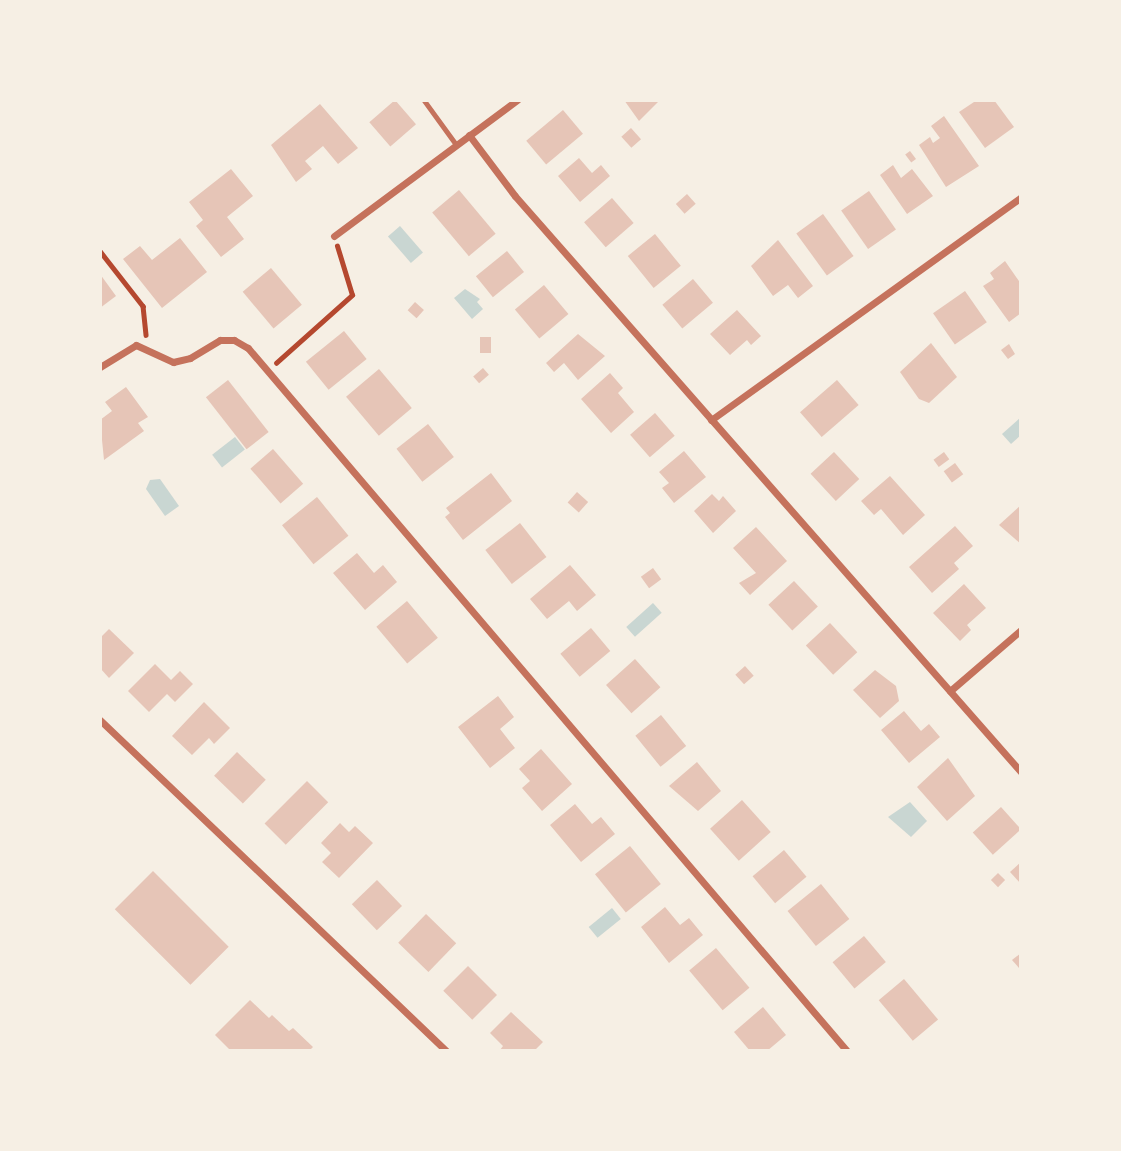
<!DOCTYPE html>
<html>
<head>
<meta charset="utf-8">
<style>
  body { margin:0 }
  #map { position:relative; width:1121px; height:1151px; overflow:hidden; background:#f6efe4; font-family:"Fira Sans",sans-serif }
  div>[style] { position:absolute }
  .water>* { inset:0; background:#c9d6d2; transform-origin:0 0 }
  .building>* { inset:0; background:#e6c5b7; transform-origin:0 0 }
  .path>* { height:4.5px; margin:-2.25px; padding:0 2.25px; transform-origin:2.25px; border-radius:2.25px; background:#b5482f }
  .service>* { height:4.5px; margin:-2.25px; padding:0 2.25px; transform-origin:2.25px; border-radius:2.25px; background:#c5725c }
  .minor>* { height:7px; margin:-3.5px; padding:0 3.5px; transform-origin:3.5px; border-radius:3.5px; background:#c5725c }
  span { translate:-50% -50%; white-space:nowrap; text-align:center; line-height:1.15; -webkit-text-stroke:5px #f6efe4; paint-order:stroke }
  .frame { position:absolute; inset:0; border:102px solid #f6efe4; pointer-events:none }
</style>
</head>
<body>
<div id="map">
  <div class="water">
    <div style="left:400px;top:226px;width:35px;height:16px;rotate:49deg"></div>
    <div style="clip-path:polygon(465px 289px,480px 299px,477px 302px,483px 309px,472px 319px,454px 298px)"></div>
    <div style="clip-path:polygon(1021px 417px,1021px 435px,1011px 444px,1002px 434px)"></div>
    <div style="left:235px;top:437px;width:16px;height:29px;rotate:52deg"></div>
    <div style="clip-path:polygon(160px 479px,179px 506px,165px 516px,146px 489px,150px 480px)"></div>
    <div style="left:653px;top:603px;width:13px;height:36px;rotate:48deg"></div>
    <div style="clip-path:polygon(910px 802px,927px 821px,911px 837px,888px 817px)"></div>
    <div style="left:612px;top:908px;width:14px;height:30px;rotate:51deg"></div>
  </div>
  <div class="building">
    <div style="left:395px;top:100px;width:32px;height:34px;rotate:49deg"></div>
    <div style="clip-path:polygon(624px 100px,658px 100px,659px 101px,639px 121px)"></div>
    <div style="clip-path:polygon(977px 100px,994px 100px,1014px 127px,985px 148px,959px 112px)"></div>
    <div style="clip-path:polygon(320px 104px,358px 148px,338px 164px,323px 146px,305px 161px,312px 169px,296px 182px,271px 145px)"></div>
    <div style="left:563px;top:110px;width:31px;height:48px;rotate:50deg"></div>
    <div style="clip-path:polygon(944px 116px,979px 166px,946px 187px,919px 145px,930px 137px,933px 143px,940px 138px,931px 126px)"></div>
    <div style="left:631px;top:128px;width:15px;height:13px;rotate:48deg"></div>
    <div style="left:910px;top:151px;width:10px;height:6px;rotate:53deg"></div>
    <div style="clip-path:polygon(579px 158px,592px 173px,601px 165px,610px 176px,580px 202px,558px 176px)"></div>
    <div style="clip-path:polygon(893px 165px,901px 178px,912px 169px,933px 196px,907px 214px,880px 175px)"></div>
    <div style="clip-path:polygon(231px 169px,253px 196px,227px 217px,244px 239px,221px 257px,196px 226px,203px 220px,189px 202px)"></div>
    <div style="left:459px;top:190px;width:57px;height:35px;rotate:50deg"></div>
    <div style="left:869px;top:191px;width:47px;height:34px;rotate:55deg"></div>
    <div style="left:687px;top:194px;width:13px;height:15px;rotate:48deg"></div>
    <div style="left:612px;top:198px;width:33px;height:37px;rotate:49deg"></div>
    <div style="left:823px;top:214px;width:52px;height:33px;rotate:54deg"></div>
    <div style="left:655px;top:234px;width:41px;height:35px;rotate:51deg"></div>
    <div style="clip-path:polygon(180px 238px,207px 272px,162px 308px,123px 259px,140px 246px,152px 260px)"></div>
    <div style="clip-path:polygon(778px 240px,813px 286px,798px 298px,788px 285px,773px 296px,751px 266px)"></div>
    <div style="left:507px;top:251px;width:27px;height:40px;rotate:51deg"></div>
    <div style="clip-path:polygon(1005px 261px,1021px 284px,1021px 313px,1009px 322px,983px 286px,994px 279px,990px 273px)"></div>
    <div style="left:271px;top:268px;width:48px;height:37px;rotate:50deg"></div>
    <div style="clip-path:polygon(100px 274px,116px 296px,100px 308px)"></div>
    <div style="left:693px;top:279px;width:31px;height:40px;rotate:50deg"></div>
    <div style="left:544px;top:285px;width:38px;height:38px;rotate:50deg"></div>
    <div style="left:965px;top:291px;width:38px;height:39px;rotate:55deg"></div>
    <div style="left:415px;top:302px;width:12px;height:11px;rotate:42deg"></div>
    <div style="clip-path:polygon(737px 310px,761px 336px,751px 345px,747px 340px,730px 355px,710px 334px)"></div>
    <div style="left:344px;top:331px;width:36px;height:49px;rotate:51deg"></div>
    <div style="clip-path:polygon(578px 334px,605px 356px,578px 380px,564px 363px,554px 372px,546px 363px)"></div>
    <div style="left:491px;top:337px;width:16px;height:11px;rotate:90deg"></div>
    <div style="clip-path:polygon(931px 343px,957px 377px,929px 403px,919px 399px,900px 372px)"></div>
    <div style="clip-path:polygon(1009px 344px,1015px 354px,1008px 359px,1001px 350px)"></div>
    <div style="left:483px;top:368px;width:9px;height:13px;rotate:49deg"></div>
    <div style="left:379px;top:369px;width:51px;height:43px;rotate:50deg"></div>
    <div style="clip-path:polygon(610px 373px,623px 388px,618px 393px,634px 412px,611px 433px,581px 399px)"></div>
    <div style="left:228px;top:380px;width:66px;height:28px;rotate:52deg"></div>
    <div style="left:837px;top:380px;width:33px;height:49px;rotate:49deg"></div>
    <div style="clip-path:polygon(126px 387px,148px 417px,138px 423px,144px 431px,104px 460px,100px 420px,112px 411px,105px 402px)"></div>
    <div style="left:655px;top:413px;width:30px;height:33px;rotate:49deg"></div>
    <div style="left:428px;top:424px;width:42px;height:40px;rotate:52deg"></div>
    <div style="left:273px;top:449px;width:46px;height:30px;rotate:49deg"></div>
    <div style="clip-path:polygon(684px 451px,706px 477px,674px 503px,662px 488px,669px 483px,659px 472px)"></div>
    <div style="left:834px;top:452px;width:37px;height:32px;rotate:47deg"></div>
    <div style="left:944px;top:452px;width:9px;height:13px;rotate:54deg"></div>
    <div style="left:955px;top:463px;width:14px;height:14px;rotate:54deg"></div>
    <div style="clip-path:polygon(491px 473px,512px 501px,463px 540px,445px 517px,450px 513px,446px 508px)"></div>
    <div style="clip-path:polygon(890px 476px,925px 515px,903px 535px,881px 509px,874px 515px,861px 501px)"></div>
    <div style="left:577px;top:492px;width:15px;height:14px;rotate:42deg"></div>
    <div style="clip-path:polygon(712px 494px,719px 501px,723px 496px,736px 511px,713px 533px,694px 511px)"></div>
    <div style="left:317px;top:497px;width:50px;height:45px;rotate:51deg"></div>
    <div style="clip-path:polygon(1021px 505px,1021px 544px,999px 525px)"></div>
    <div style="left:520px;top:523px;width:43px;height:44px;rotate:52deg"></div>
    <div style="clip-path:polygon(955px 526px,973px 546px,954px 563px,959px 569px,932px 593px,909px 567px)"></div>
    <div style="clip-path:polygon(756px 527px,787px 561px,750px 595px,739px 583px,756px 573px,733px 548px)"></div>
    <div style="clip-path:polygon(357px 553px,374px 573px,383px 565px,397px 582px,365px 610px,333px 573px)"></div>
    <div style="clip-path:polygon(570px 565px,596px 595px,577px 611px,569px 601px,547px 619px,530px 599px)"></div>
    <div style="left:653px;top:568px;width:14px;height:15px;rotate:54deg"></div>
    <div style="left:794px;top:581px;width:35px;height:35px;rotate:47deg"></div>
    <div style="clip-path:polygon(964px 584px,986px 608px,967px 625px,971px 630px,960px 641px,933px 613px)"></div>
    <div style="left:407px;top:601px;width:48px;height:40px;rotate:50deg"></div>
    <div style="left:830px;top:623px;width:40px;height:33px;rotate:47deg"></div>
    <div style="left:591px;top:628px;width:30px;height:40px;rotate:50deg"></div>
    <div style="clip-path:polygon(109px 629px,134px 653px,109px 678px,100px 668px,100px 638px)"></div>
    <div style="left:635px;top:659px;width:38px;height:39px;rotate:48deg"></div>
    <div style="clip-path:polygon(155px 664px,171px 680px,180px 671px,193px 684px,175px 702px,167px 694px,149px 712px,128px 691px)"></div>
    <div style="left:745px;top:666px;width:13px;height:13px;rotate:48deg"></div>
    <div style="clip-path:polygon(875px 670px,896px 686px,899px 701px,880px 718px,853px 690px)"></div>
    <div style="clip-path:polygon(498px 696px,514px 717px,500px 729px,515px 748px,490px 768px,458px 727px)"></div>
    <div style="clip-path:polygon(204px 702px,230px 728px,214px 744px,209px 738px,192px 755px,172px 736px)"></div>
    <div style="clip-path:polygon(904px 711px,921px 731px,929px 724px,940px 737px,909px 763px,881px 730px)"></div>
    <div style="left:661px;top:715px;width:40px;height:33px;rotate:51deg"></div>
    <div style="clip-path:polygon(541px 749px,572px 784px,542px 811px,522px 788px,530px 781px,519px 769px)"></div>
    <div style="left:237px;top:752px;width:40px;height:33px;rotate:44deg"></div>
    <div style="clip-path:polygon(948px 758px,975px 796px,947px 821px,917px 787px)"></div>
    <div style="clip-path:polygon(697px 762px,721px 791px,698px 811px,669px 786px)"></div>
    <div style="left:307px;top:781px;width:30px;height:60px;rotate:45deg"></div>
    <div style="left:742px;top:800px;width:43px;height:43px;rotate:48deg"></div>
    <div style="clip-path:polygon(575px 804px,592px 824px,601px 817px,615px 834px,581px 862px,550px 825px)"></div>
    <div style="left:1001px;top:807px;width:30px;height:38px;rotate:48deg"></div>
    <div style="clip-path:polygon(340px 823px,349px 832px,355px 826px,373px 843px,339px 878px,322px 862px,331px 853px,321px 843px)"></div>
    <div style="left:630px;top:846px;width:49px;height:45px;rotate:51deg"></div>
    <div style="left:784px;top:850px;width:35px;height:41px;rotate:50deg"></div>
    <div style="clip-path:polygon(1021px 862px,1021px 884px,1010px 872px)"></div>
    <div style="left:153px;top:871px;width:107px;height:54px;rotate:45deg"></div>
    <div style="left:998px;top:873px;width:10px;height:10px;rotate:45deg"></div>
    <div style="left:377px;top:880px;width:36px;height:35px;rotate:46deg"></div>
    <div style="left:821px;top:884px;width:45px;height:43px;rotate:51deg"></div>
    <div style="clip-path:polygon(665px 907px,680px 925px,689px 918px,703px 935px,669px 963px,641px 927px)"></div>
    <div style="left:426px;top:914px;width:42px;height:40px;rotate:44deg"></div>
    <div style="left:864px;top:936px;width:34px;height:41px;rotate:50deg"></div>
    <div style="left:716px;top:948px;width:52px;height:35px;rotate:50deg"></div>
    <div style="clip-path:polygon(1021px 953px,1021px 966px,1019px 968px,1012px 960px)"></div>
    <div style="left:468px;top:966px;width:41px;height:35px;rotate:45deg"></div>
    <div style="left:904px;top:979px;width:53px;height:33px;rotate:50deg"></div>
    <div style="clip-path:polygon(250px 1000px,269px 1018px,272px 1015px,289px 1031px,293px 1028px,313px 1047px,309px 1051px,231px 1051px,215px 1035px)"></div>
    <div style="clip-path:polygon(763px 1007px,786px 1035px,767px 1051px,750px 1051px,734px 1032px)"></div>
    <div style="clip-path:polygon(511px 1012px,543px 1042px,534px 1051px,500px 1050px,503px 1046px,490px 1033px)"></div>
  </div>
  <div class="path">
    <div style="left:100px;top:251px;width:70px;rotate:52deg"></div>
    <div style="left:143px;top:306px;width:29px;rotate:84deg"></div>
    <div style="left:276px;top:363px;width:102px;rotate:-41.8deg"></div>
    <div style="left:352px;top:295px;width:51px;rotate:-107deg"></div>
  </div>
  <div class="service">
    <div style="left:424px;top:100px;width:54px;rotate:54deg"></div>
  </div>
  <div class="minor">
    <div style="left:469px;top:135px;width:76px;rotate:53deg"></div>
    <div style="left:515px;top:196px;width:767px;rotate:48.7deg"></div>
    <div style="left:334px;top:236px;width:228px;rotate:-36.6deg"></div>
    <div style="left:100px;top:367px;width:42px;rotate:-31.4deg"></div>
    <div style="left:136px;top:345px;width:41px;rotate:24.7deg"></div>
    <div style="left:173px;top:362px;width:17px;rotate:-13deg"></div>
    <div style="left:190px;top:358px;width:35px;rotate:-31deg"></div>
    <div style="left:220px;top:340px;width:14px"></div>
    <div style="left:234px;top:340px;width:16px;rotate:30deg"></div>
    <div style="left:248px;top:348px;width:924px;rotate:49.57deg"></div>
    <div style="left:711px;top:420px;width:382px;rotate:-35.7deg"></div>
    <div style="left:950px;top:691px;width:94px;rotate:-40.7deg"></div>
    <div style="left:100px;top:720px;width:479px;rotate:43.7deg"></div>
  </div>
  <div class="frame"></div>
</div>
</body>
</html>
